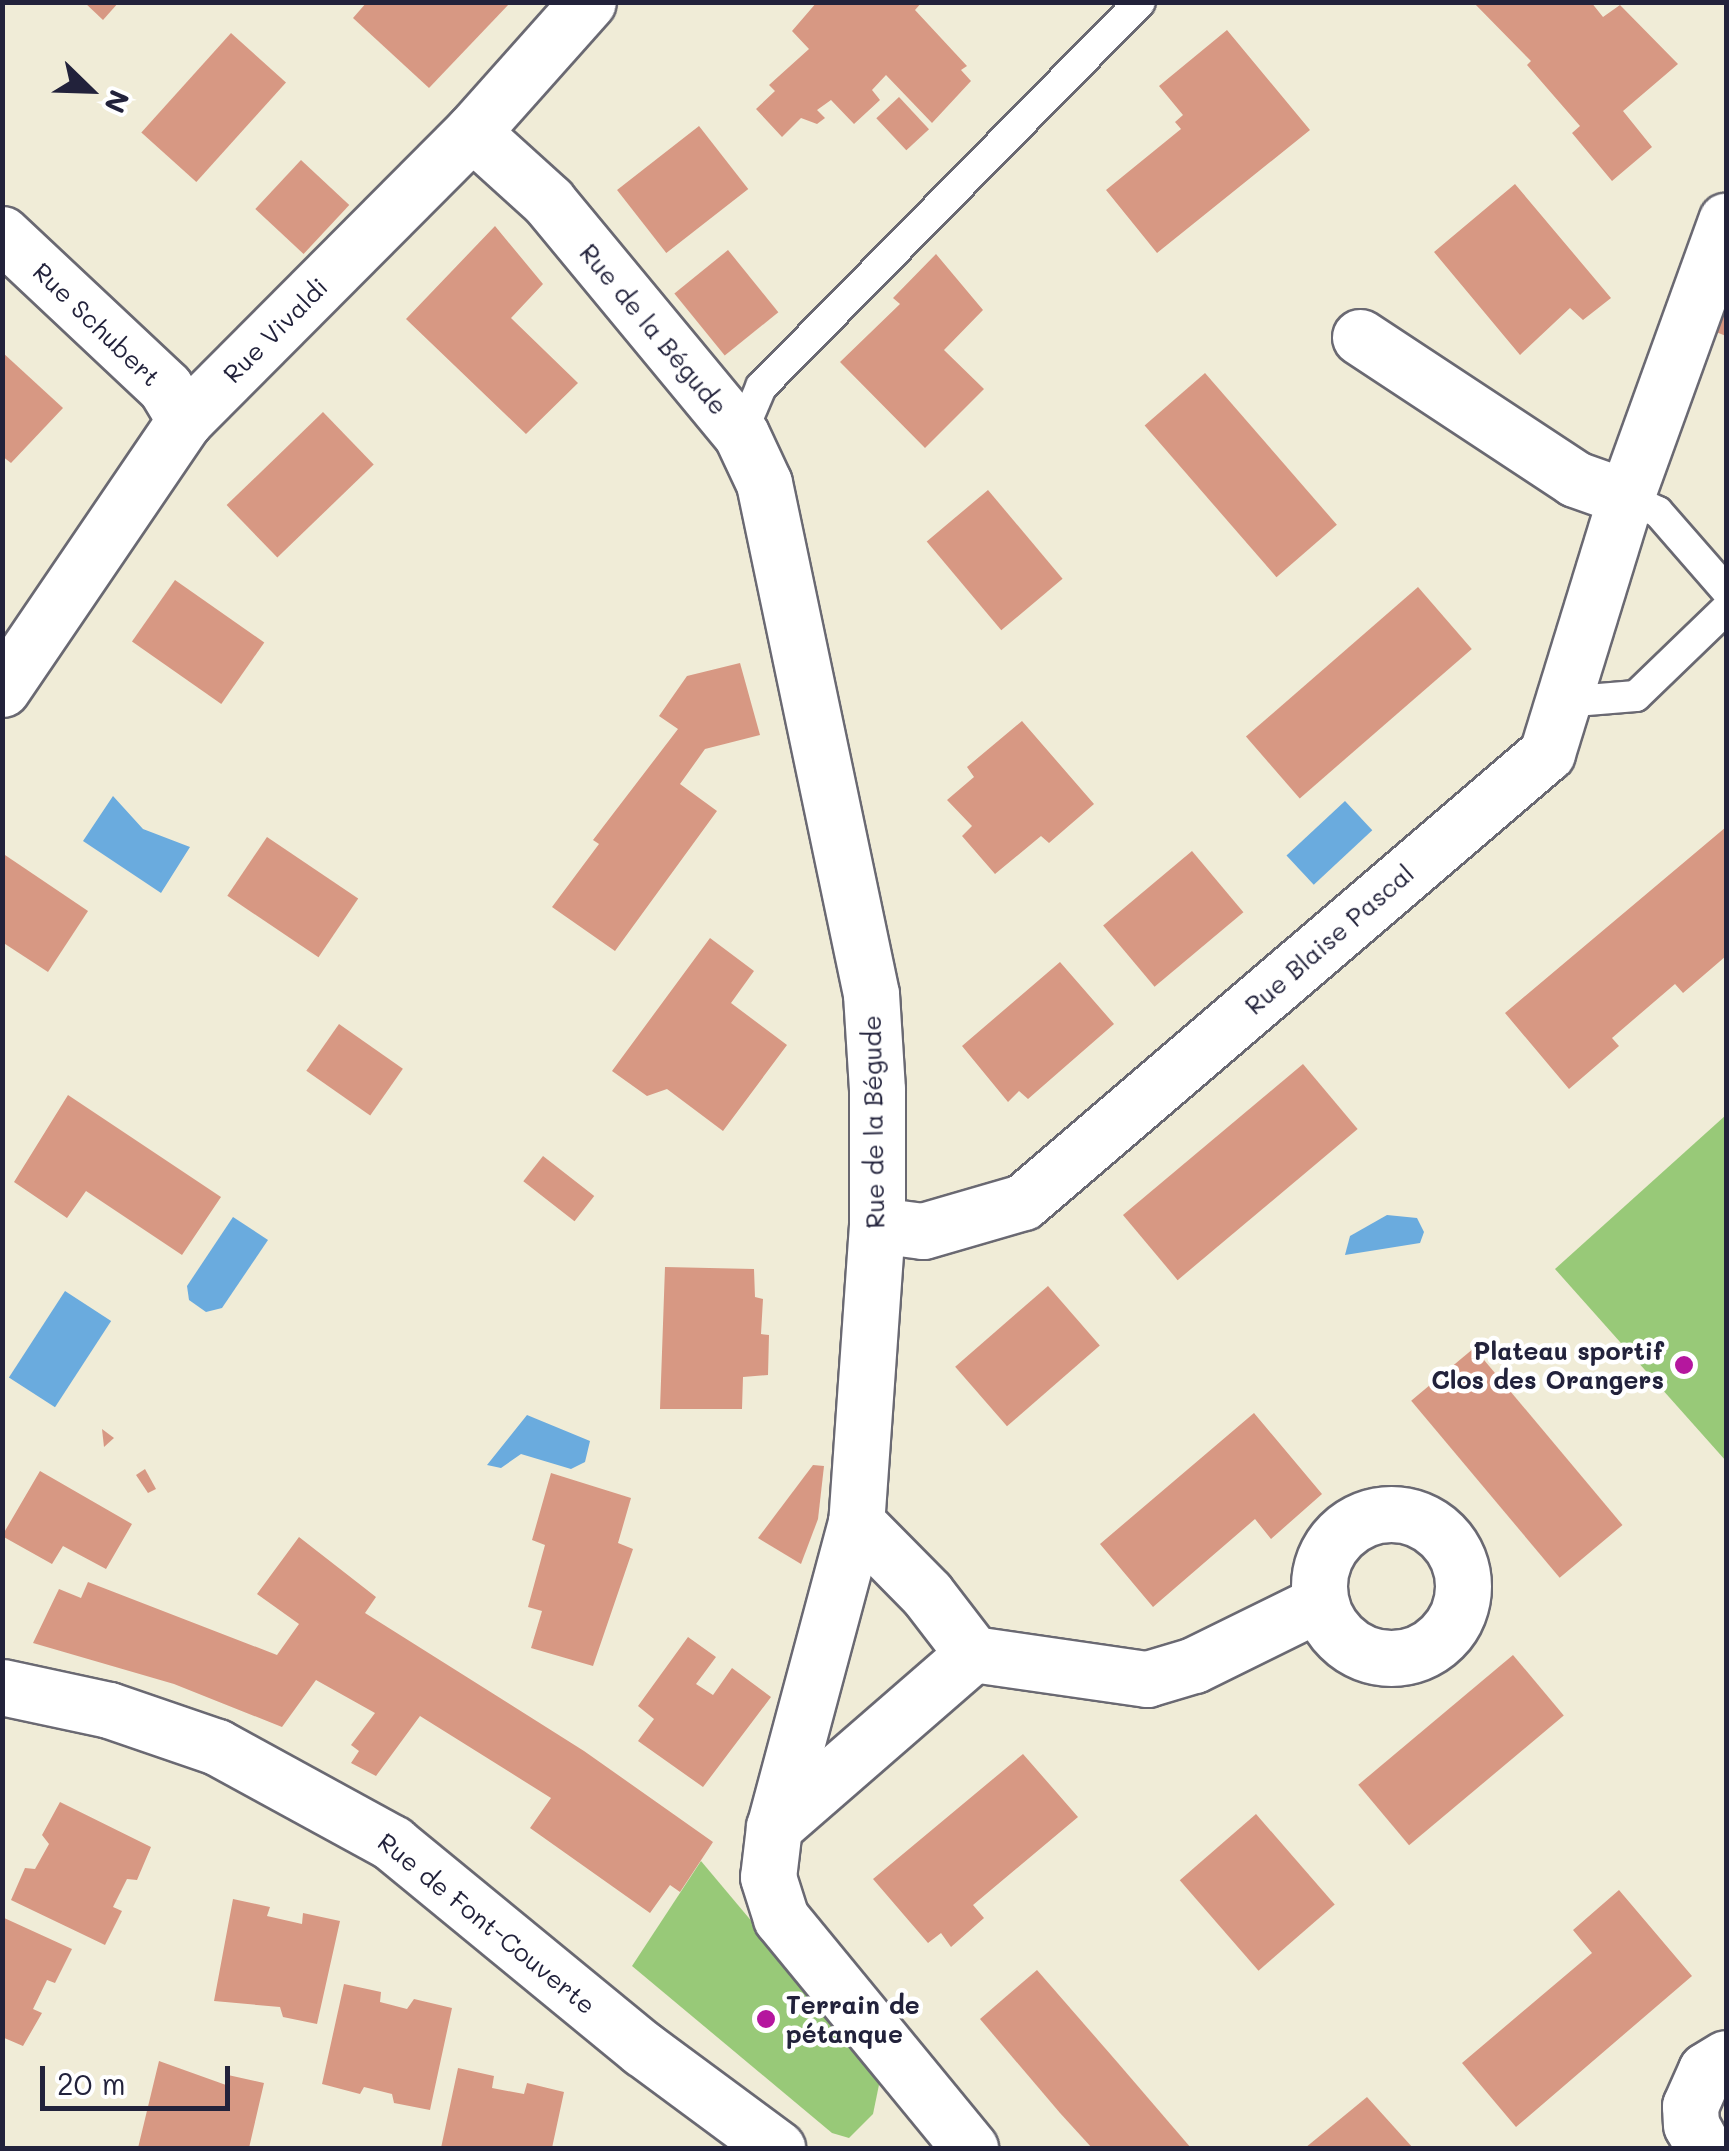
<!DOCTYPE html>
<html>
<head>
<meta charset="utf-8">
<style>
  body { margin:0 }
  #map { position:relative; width:1729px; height:2151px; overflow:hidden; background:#f0ecd7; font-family:Mali,sans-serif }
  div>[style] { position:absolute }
  .green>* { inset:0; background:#98c978 }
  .water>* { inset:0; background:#6aabde; transform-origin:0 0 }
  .building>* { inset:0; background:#d79883; transform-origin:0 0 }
  .roads { filter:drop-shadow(2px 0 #6a6972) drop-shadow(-2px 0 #6a6972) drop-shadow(0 2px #6a6972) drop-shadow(0 -2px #6a6972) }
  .service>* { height:30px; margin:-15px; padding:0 15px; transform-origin:15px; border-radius:15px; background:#fff }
  .minor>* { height:55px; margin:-27.5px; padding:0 27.5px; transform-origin:27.5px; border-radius:27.5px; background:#fff }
  .minor>.ring { margin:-27.5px; padding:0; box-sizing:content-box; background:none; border:55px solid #fff; border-radius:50% }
  .dots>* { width:28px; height:28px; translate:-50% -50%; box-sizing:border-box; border:5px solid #fff; border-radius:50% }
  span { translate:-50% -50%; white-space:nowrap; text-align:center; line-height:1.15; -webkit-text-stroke:9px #fff; paint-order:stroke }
  .street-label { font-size:25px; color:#22223b }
  .poi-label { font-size:25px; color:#22223b; font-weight:700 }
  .right { translate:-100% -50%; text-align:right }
  .left { translate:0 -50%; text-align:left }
  .frame { position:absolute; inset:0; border:5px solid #22223b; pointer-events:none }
  .north { position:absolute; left:40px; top:40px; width:100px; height:100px; -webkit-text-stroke:8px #fff; paint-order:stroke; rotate:113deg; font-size:28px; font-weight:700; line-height:40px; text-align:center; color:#22223b }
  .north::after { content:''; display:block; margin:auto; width:35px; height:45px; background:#22223b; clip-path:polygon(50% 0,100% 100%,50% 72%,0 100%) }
  .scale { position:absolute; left:40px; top:2066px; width:190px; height:45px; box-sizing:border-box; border:5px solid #22223b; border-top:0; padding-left:12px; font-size:30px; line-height:35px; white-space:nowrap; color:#22223b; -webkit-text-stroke:8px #fff; paint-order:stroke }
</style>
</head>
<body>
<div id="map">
  <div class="green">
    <div style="clip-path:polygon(1726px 1115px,1726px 1461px,1555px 1269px)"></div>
    <div style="clip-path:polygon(701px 1861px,881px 2075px,873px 2114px,849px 2138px,832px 2133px,632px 1966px)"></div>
  </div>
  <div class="water">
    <div style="clip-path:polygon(113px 796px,143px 829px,190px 847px,161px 893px,83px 841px)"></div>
    <div style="left:1345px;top:801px;width:40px;height:80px;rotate:47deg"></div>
    <div style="clip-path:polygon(1387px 1215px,1417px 1218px,1424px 1232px,1420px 1243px,1345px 1255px,1350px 1236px)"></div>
    <div style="clip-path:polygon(233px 1217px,268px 1240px,222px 1308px,206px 1312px,189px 1300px,187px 1286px)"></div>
    <div style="left:65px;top:1291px;width:55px;height:103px;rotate:33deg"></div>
    <div style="clip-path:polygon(527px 1415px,590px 1441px,585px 1462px,571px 1469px,521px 1454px,501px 1468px,487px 1465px)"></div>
  </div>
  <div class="building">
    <div style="clip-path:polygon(84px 2px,119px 2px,103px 20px)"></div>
    <div style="clip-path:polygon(367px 2px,511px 2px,429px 88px,353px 18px)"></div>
    <div style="clip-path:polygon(817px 2px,922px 2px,915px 10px,967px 66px,961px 70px,971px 81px,932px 123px,886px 75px,872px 90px,880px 100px,854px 124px,831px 100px,817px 110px,825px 118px,817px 124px,801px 118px,782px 137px,756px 109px,775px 91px,769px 85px,809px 49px,792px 31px)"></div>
    <div style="clip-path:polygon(1473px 2px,1591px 2px,1603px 17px,1620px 5px,1678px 64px,1623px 111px,1652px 147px,1612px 181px,1572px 133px,1580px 126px,1527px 65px,1531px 61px)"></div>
    <div style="clip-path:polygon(1227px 30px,1310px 130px,1157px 253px,1106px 190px,1181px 129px,1175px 122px,1183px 115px,1159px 86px)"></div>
    <div style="left:231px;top:33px;width:74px;height:134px;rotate:42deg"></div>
    <div style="left:899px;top:97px;width:44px;height:31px;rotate:47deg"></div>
    <div style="left:699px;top:126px;width:80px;height:104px;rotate:52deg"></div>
    <div style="left:301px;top:160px;width:66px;height:67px;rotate:43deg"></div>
    <div style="clip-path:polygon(1515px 184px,1611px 298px,1583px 320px,1570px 308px,1520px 355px,1434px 252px)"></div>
    <div style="clip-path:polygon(495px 226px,543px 284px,511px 318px,578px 383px,526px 434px,406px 319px)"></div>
    <div style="left:728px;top:250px;width:80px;height:69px;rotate:51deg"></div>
    <div style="clip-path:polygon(936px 254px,983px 310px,944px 350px,984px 389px,925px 448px,840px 362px,900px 304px,893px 298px)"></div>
    <div style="clip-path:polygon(1726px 303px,1726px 336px,1716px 332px)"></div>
    <div style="clip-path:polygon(2px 352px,63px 408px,11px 463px,2px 456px)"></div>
    <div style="left:1205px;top:373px;width:201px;height:80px;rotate:49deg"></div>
    <div style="left:323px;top:412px;width:73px;height:134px;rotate:46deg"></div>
    <div style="left:988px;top:490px;width:116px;height:80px;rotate:50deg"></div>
    <div style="left:175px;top:580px;width:109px;height:75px;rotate:35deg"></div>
    <div style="left:1418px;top:587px;width:82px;height:228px;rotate:49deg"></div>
    <div style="clip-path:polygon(740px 663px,760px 735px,705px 749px,680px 784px,717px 811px,615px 951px,552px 907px,599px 844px,593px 840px,678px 729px,659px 716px,687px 676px)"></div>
    <div style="clip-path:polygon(1022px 721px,1094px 804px,1049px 843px,1041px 836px,995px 874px,962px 836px,972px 826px,947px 800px,974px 777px,967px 767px)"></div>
    <div style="clip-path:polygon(1726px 827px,1726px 956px,1683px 993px,1675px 984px,1612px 1038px,1619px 1046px,1569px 1089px,1505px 1013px)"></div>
    <div style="left:267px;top:837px;width:110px;height:71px;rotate:34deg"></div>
    <div style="left:1192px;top:851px;width:80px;height:116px;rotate:50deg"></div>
    <div style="clip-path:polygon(2px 853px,88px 911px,48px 972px,2px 942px)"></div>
    <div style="clip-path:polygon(710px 938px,754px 971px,731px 1003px,787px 1045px,723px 1131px,667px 1089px,647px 1096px,612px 1071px)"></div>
    <div style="clip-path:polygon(1060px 962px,1114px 1024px,1028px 1099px,1019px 1091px,1008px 1102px,962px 1046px)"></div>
    <div style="left:339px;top:1024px;width:78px;height:57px;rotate:35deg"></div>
    <div style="left:1303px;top:1064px;width:85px;height:235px;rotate:50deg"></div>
    <div style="clip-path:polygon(68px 1095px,221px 1197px,182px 1255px,86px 1191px,67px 1218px,14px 1182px)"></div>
    <div style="left:543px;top:1156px;width:65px;height:32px;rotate:38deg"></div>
    <div style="clip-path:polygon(665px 1267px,754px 1269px,755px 1297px,763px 1299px,761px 1334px,769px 1335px,768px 1375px,743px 1377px,742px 1409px,660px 1409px)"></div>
    <div style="left:1048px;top:1286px;width:79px;height:123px;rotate:49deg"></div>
    <div style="left:1474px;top:1348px;width:231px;height:82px;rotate:50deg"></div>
    <div style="clip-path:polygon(1254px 1413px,1322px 1494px,1271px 1539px,1255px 1519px,1153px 1607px,1100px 1544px)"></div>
    <div style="clip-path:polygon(102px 1429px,114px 1438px,104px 1447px)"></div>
    <div style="clip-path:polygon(813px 1465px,824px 1466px,818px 1519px,801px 1564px,758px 1538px)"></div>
    <div style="clip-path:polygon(145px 1469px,156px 1489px,148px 1493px,136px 1475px)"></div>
    <div style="clip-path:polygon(40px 1471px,132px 1524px,106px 1569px,63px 1546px,52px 1564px,2px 1536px)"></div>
    <div style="clip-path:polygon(551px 1473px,631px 1498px,618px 1543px,633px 1549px,593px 1666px,531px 1648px,542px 1611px,528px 1607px,545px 1545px,532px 1540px)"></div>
    <div style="clip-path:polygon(299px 1537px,376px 1597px,365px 1613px,584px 1751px,713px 1842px,680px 1892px,670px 1885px,650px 1913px,530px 1828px,551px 1798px,420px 1716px,376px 1776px,351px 1763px,359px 1751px,351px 1745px,375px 1713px,316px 1680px,282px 1727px,174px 1684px,33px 1643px,59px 1589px,81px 1598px,88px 1582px,277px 1655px,299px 1624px,257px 1594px)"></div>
    <div style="clip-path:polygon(688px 1637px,716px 1657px,696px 1684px,713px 1695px,732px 1668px,771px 1697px,703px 1787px,638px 1741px,654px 1719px,638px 1706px)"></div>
    <div style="left:1513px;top:1655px;width:79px;height:202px;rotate:50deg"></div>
    <div style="clip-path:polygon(1023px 1754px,1078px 1817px,973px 1905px,984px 1918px,951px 1947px,941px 1933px,928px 1943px,873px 1879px)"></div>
    <div style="clip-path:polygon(60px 1802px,151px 1847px,137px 1880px,127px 1879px,113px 1907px,122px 1911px,105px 1945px,11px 1900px,25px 1868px,35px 1869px,49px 1844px,42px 1835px)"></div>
    <div style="left:1256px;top:1814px;width:120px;height:101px;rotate:49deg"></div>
    <div style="clip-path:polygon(1619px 1890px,1692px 1976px,1516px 2127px,1462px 2063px,1592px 1953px,1573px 1930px)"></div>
    <div style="clip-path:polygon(233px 1899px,270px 1907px,267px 1916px,302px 1924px,303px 1913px,340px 1921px,317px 2024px,283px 2017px,280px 2007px,214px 2001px)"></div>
    <div style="clip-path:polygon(2px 1917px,72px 1949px,55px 1983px,47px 1980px,33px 2009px,42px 2013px,23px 2046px,2px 2037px)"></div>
    <div style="clip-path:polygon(1037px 1970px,1118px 2063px,1191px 2148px,1092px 2148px,1060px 2113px,980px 2019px)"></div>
    <div style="clip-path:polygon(344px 1984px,381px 1992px,380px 2002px,407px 2009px,414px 1999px,452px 2008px,430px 2110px,394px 2103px,392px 2094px,364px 2087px,360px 2094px,322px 2084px)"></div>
    <div style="clip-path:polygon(159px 2061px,226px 2085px,228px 2075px,264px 2083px,249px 2148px,138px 2148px)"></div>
    <div style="clip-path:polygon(458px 2068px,494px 2076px,492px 2088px,524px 2094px,527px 2083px,564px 2092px,552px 2148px,441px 2148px)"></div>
    <div style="clip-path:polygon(1367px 2097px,1413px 2148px,1305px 2148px)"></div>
  </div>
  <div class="roads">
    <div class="service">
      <div style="left:741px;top:434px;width:51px;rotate:-66.9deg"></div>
      <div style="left:761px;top:387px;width:540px;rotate:-45.45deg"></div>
      <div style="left:1626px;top:497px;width:35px;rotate:25deg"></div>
      <div style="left:1658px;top:512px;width:103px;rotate:48.9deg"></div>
      <div style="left:1563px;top:702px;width:73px;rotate:-4.7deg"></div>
      <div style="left:1636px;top:696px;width:125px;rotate:-44deg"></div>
    </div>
    <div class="minor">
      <div style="left:472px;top:132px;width:103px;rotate:42.2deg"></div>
      <div style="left:548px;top:201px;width:303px;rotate:50.4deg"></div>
      <div style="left:741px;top:434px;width:54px;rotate:64.9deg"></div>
      <div style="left:764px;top:483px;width:522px;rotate:78.17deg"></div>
      <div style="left:871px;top:994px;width:96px;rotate:86.4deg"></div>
      <div style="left:877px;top:1090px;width:135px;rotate:90deg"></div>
      <div style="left:877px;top:1225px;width:298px;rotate:94deg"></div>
      <div style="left:856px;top:1522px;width:316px;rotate:105deg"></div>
      <div style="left:774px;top:1827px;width:50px;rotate:96.8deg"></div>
      <div style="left:768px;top:1877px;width:43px;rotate:72.4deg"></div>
      <div style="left:781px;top:1918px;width:298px;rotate:50.6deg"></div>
      <div style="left:2px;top:234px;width:224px;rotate:43.2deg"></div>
      <div style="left:165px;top:387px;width:39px;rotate:59deg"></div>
      <div style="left:1360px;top:337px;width:258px;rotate:33.4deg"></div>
      <div style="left:1575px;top:479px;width:54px;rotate:19.4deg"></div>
      <div style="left:2px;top:689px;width:325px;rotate:-55.8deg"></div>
      <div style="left:185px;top:420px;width:407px;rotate:-45.1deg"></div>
      <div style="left:472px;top:132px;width:174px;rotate:-48.3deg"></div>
      <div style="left:877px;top:1225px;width:46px;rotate:7.4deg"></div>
      <div style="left:923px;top:1231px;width:104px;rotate:-16.2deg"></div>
      <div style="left:1023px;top:1202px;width:690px;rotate:-40.59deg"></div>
      <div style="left:1547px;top:753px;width:268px;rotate:-72.9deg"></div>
      <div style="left:1626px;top:497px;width:294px;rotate:-70.1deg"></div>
      <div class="ring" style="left:1319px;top:1514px;width:89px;height:89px"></div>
      <div style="left:856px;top:1522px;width:101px;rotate:45.4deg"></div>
      <div style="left:927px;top:1594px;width:76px;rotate:52.5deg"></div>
      <div style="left:973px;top:1654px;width:176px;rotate:8.2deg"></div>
      <div style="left:1147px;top:1679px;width:49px;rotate:-16.6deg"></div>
      <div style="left:1194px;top:1665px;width:140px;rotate:-26.2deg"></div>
      <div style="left:2px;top:1687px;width:109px;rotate:12.1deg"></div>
      <div style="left:109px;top:1710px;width:114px;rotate:18.9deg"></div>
      <div style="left:217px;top:1747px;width:200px;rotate:28.7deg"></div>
      <div style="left:392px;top:1843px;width:325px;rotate:39.4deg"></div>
      <div style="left:643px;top:2049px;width:167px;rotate:36.5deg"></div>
      <div style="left:774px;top:1827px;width:264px;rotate:-41deg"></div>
      <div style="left:1704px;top:2148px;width:26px;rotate:-119deg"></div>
      <div style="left:1691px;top:2125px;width:19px;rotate:-93deg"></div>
      <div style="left:1690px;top:2106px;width:39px;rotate:-66deg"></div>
      <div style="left:1706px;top:2070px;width:23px;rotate:-31deg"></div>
    </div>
  </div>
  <div class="dots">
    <div style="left:1684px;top:1365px;background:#b5179e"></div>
    <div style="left:766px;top:2019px;background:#b5179e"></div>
  </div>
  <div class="street-label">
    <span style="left:97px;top:324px;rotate:44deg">Rue Schubert</span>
    <span style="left:654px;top:329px;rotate:50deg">Rue de la Bégude</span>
    <span style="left:275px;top:330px;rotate:-45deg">Rue Vivaldi</span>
    <span style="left:1329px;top:939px;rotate:-41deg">Rue Blaise Pascal</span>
    <span style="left:873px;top:1122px;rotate:-91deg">Rue de la Bégude</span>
    <span style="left:487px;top:1923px;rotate:39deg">Rue de Font-Couverte</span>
  </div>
  <div class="poi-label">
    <span class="right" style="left:1664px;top:1365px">Plateau sportif<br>Clos des Orangers</span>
    <span class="left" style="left:786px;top:2019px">Terrain de<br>pétanque</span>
  </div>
  <div class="frame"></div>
  <div class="north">N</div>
  <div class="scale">20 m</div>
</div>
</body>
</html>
